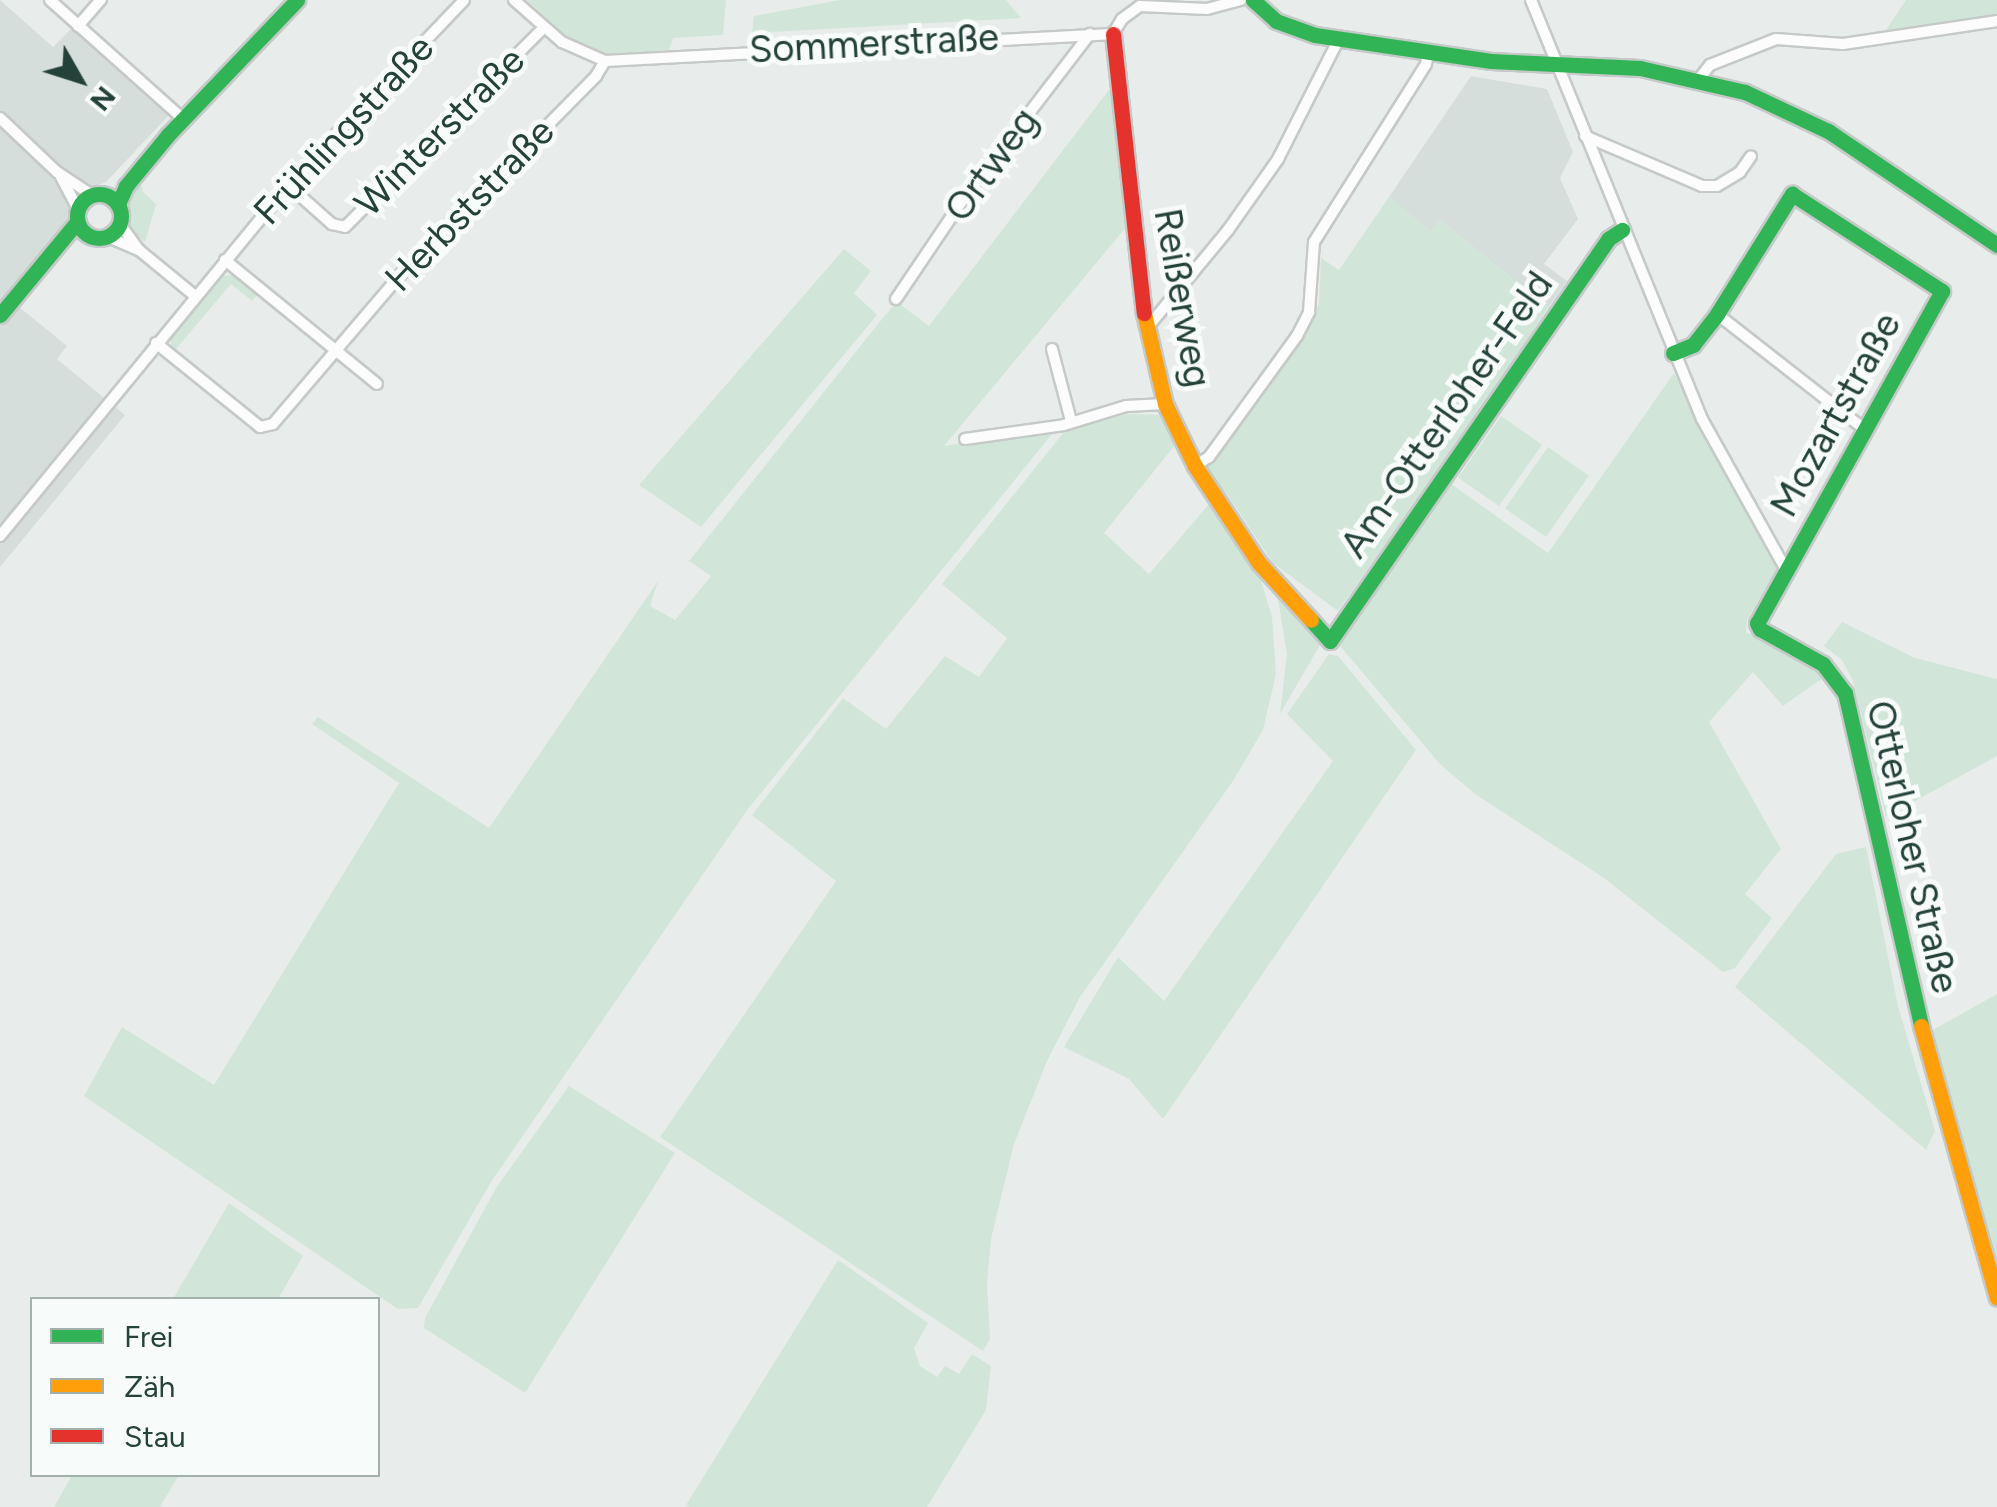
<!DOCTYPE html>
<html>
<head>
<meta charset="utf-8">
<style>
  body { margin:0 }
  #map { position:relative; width:1997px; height:1507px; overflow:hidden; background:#e8edeb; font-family:Figtree,sans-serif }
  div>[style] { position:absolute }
  .built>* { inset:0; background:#d6dedb }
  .green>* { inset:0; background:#d1e6d8; transform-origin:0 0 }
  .roads { filter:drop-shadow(2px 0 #c5cac8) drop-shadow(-2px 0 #c5cac8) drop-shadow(0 2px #c5cac8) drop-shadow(0 -2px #c5cac8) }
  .street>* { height:10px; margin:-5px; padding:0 5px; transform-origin:5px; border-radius:5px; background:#fcfcfc }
  .fast>* { height:15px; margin:-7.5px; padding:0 7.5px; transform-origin:7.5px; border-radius:7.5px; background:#30b455 }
  .fast>.ring { margin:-7.5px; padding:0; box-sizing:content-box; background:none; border:15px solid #30b455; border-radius:50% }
  .slow>* { height:15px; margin:-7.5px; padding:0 7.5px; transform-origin:7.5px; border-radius:7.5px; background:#ff9f0a }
  .jam>* { height:15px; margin:-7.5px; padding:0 7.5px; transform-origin:7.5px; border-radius:7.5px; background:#e5322d }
  span { translate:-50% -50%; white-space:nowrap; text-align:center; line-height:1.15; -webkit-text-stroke:10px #f7fbf9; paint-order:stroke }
  .street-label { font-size:38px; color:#24423a }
  .legend { position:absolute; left:30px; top:1297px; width:350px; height:180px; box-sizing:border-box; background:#f7fbf9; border:2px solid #a3b1ad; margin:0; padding:12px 18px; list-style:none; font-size:30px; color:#24423a }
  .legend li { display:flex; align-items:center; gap:20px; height:50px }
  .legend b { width:50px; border:2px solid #a3b1ad }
  .north { position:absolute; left:30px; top:30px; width:100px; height:100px; -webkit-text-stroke:8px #f7fbf9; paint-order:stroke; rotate:129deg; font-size:28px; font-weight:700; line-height:40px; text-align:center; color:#24423a }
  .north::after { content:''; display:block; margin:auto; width:35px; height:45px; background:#24423a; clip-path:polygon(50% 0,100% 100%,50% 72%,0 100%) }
</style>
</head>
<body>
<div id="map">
  <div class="built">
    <div style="clip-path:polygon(0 0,53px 47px,74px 26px,171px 113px,106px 182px,80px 192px,70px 204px,70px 224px,7px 297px,67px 346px,57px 359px,125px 415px,0 567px)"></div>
    <div style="clip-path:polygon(1471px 76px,1547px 89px,1573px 152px,1560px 178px,1578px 219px,1544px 264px,1567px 281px,1548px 308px,1440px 220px,1430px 232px,1389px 197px)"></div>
  </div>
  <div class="green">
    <div style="clip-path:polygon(527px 0,726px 0,723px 35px,673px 38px,669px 50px,610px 55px,570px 40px)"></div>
    <div style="clip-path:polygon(840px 0,1006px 0,1021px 18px,752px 33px,754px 16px)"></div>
    <div style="clip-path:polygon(1906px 0,1997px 0,1997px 17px,1884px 33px)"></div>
    <div style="clip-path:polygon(1115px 82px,1127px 226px,944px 446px,1056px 429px,748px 809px,491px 1182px,418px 1308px,398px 1309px,84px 1096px,122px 1027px,214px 1085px,399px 783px,312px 724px,318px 717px,489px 828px,658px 581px,650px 606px,675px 620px,711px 576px,689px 561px,882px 319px,897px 302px,929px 326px)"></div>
    <div style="clip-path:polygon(139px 176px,143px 192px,156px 204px,145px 242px,129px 230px,124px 203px)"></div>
    <div style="clip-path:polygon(1389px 197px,1430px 231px,1440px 220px,1548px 308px,1488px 400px,1338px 611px,1273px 563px,1226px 493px,1221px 498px,1206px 470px,1298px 345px,1319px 304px,1321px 258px,1339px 270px)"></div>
    <div style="clip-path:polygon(844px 249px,871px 271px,854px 293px,877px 315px,701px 527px,639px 485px)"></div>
    <div style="clip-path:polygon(236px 275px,258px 294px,252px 301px,231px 284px,175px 350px,171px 347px,171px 337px,221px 276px)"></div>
    <div style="clip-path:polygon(1674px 373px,1777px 570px,1747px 620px,1746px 633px,1768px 639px,1827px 675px,1783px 706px,1753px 672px,1709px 722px,1781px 849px,1745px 894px,1772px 918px,1735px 968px,1723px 972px,1604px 878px,1475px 794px,1440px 764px,1335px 640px,1447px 481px,1548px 553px)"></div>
    <div style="clip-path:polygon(1129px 414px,1163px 415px,1176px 444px,1104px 533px,1149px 574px,1209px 504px,1258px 571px,1272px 617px,1276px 674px,1263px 730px,1233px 781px,1080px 997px,1047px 1061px,1014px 1144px,991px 1239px,987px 1284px,990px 1339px,983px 1351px,660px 1137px,836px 881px,752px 815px,843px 698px,886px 729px,945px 656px,979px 677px,1007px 638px,942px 584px,1068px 427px)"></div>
    <div style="left:1501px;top:416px;width:50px;height:75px;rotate:35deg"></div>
    <div style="left:1548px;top:447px;width:50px;height:75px;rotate:35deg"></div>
    <div style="clip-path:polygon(1277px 593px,1321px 643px,1280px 714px,1287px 654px)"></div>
    <div style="clip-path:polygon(1842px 622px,1915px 658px,1997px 679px,1997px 756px,1886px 817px,1853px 681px,1842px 660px,1824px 646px)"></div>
    <div style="clip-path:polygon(1329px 654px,1338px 656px,1416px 750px,1163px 1119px,1129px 1079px,1064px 1047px,1118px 957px,1164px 1001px,1333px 761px,1287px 714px)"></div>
    <div style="clip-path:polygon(1866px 847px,1898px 1006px,1935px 1131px,1926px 1150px,1735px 987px,1836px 854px)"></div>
    <div style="clip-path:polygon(1997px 994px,1997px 1265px,1931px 1031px)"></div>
    <div style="clip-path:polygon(569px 1086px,675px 1153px,525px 1393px,424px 1328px,425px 1318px,496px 1188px)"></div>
    <div style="clip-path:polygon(229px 1203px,303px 1256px,278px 1299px,173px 1299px)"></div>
    <div style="clip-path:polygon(838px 1260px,928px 1323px,914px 1348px,920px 1366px,937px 1377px,945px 1366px,959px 1374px,972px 1354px,991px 1366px,986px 1410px,927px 1507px,690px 1507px,686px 1505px)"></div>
    <div style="clip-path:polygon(72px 1475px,72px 1474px,179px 1475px,160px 1507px,54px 1507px)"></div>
  </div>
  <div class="roads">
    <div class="street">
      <div style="left:50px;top:0;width:178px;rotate:41.8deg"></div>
      <div style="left:514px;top:0;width:64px;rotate:41.2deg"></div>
      <div style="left:562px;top:42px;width:47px;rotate:23.8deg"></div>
      <div style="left:605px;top:61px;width:509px;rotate:-3.04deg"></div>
      <div style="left:1113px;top:34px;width:17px;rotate:-59deg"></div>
      <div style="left:1122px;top:19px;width:22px;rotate:-36deg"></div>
      <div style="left:1140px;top:6px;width:67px;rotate:2.6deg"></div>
      <div style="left:1207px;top:9px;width:35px;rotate:-15deg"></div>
      <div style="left:1531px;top:0;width:453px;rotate:67.8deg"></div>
      <div style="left:1702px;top:419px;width:171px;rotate:60.9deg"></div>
      <div style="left:78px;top:26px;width:35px;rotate:-49deg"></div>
      <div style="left:1699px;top:79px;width:18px;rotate:-52deg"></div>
      <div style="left:1710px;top:65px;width:71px;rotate:-21.5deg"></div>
      <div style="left:1776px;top:39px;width:67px;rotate:4.3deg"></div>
      <div style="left:1843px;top:44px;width:156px;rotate:-8.5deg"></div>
      <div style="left:0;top:118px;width:79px;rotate:43.5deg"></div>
      <div style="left:57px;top:172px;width:42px;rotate:33.3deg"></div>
      <div style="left:1585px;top:136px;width:127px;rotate:23.1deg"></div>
      <div style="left:1702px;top:186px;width:15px"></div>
      <div style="left:1717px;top:186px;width:27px;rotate:-31deg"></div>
      <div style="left:1740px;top:172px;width:19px;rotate:-55deg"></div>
      <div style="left:61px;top:177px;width:36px;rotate:62deg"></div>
      <div style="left:288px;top:185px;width:59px;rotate:41.6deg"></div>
      <div style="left:332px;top:224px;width:13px;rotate:13deg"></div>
      <div style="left:345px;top:227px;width:281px;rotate:-45.1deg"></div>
      <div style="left:120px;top:224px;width:32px;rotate:54deg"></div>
      <div style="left:139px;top:250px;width:72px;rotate:39.4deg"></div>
      <div style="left:108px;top:237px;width:34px;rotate:23deg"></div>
      <div style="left:225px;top:260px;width:196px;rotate:39.2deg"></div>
      <div style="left:896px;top:299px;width:122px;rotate:-56deg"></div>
      <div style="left:964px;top:198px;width:207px;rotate:-52.5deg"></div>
      <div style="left:1717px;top:314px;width:187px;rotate:38deg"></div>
      <div style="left:1147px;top:328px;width:127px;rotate:-50.4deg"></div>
      <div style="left:1228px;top:230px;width:87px;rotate:-54.8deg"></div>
      <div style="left:1278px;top:159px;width:135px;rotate:-63.1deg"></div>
      <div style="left:156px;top:343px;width:134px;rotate:38.9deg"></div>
      <div style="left:260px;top:427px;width:13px;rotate:-13deg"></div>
      <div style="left:273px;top:424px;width:197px;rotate:-49.5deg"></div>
      <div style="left:401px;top:274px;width:278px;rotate:-45.4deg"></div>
      <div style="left:596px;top:76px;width:17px;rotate:-59deg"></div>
      <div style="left:1052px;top:349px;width:74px;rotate:75.2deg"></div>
      <div style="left:965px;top:439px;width:100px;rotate:-8deg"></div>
      <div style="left:1064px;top:425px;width:65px;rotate:-17deg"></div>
      <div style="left:1126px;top:406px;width:39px;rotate:-3deg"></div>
      <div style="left:1195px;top:466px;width:17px;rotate:-33deg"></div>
      <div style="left:1209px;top:457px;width:150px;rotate:-54deg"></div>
      <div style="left:1297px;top:336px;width:27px;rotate:-63deg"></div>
      <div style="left:1309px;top:312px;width:70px;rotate:-85.9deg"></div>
      <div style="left:1314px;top:242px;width:210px;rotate:-57.8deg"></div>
      <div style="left:1426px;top:64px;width:10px;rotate:-79deg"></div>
      <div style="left:0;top:536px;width:454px;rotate:-50.6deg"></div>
      <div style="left:288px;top:185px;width:255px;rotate:-46.4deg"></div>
    </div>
    <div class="fast">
      <div style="left:1253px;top:0;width:31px;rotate:42deg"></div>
      <div style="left:1276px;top:21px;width:41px;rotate:19.7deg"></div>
      <div style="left:1315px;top:35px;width:178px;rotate:8.4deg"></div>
      <div style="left:1491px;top:61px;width:149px;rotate:2.7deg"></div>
      <div style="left:1640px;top:68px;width:108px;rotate:12.9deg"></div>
      <div style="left:1745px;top:92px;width:92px;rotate:25.2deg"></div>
      <div style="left:1828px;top:131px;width:204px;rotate:34deg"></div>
      <div class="ring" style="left:77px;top:194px;width:29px;height:29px"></div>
      <div style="left:118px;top:204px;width:20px;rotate:-66deg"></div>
      <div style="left:126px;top:186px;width:66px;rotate:-50.5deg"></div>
      <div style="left:168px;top:135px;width:187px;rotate:-46.3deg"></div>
      <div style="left:0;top:315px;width:121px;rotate:-50.4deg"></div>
      <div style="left:1673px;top:353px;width:22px;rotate:-22deg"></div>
      <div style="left:1693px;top:345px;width:39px;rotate:-52deg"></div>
      <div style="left:1717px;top:314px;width:142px;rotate:-58deg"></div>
      <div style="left:1792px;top:194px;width:179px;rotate:32.9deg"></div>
      <div style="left:1942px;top:291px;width:380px;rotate:119.1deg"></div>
      <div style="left:1757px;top:623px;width:7px;rotate:63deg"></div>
      <div style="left:1760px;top:629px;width:72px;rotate:29.1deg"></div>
      <div style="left:1823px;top:664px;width:36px;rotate:53deg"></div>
      <div style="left:1845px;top:693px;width:342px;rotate:77.1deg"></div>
      <div style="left:1311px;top:620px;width:28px;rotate:48deg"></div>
      <div style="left:1330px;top:641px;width:489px;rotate:-55.3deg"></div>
      <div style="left:1608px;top:239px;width:17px;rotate:-33deg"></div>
    </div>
    <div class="slow">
      <div style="left:1144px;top:313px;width:93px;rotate:77deg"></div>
      <div style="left:1165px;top:404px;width:69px;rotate:64.2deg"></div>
      <div style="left:1195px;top:466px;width:116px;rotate:56.6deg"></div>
      <div style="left:1259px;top:563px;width:77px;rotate:47.6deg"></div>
      <div style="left:1921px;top:1026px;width:282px;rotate:74.4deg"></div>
    </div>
    <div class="jam">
      <div style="left:1113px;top:34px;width:281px;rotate:83.7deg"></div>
    </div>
  </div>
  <div class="street-label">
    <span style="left:874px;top:44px;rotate:-3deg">Sommerstraße</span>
    <span style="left:344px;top:130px;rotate:-47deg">Frühlingstraße</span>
    <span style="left:440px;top:132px;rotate:-45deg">Winterstraße</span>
    <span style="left:992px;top:165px;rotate:-54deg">Ortweg</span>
    <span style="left:470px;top:205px;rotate:-46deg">Herbststraße</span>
    <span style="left:1182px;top:298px;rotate:80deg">Reißerweg</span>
    <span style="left:1447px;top:415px;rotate:-55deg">Am-Otterloher-Feld</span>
    <span style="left:1836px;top:415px;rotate:-61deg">Mozartstraße</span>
    <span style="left:1912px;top:847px;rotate:77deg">Otterloher Straße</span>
  </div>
  <ul class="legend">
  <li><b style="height:12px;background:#30b455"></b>Frei</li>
  <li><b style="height:12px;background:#ff9f0a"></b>Zäh</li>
  <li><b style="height:12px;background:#e5322d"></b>Stau</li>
  </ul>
  <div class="north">N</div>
</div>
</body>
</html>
